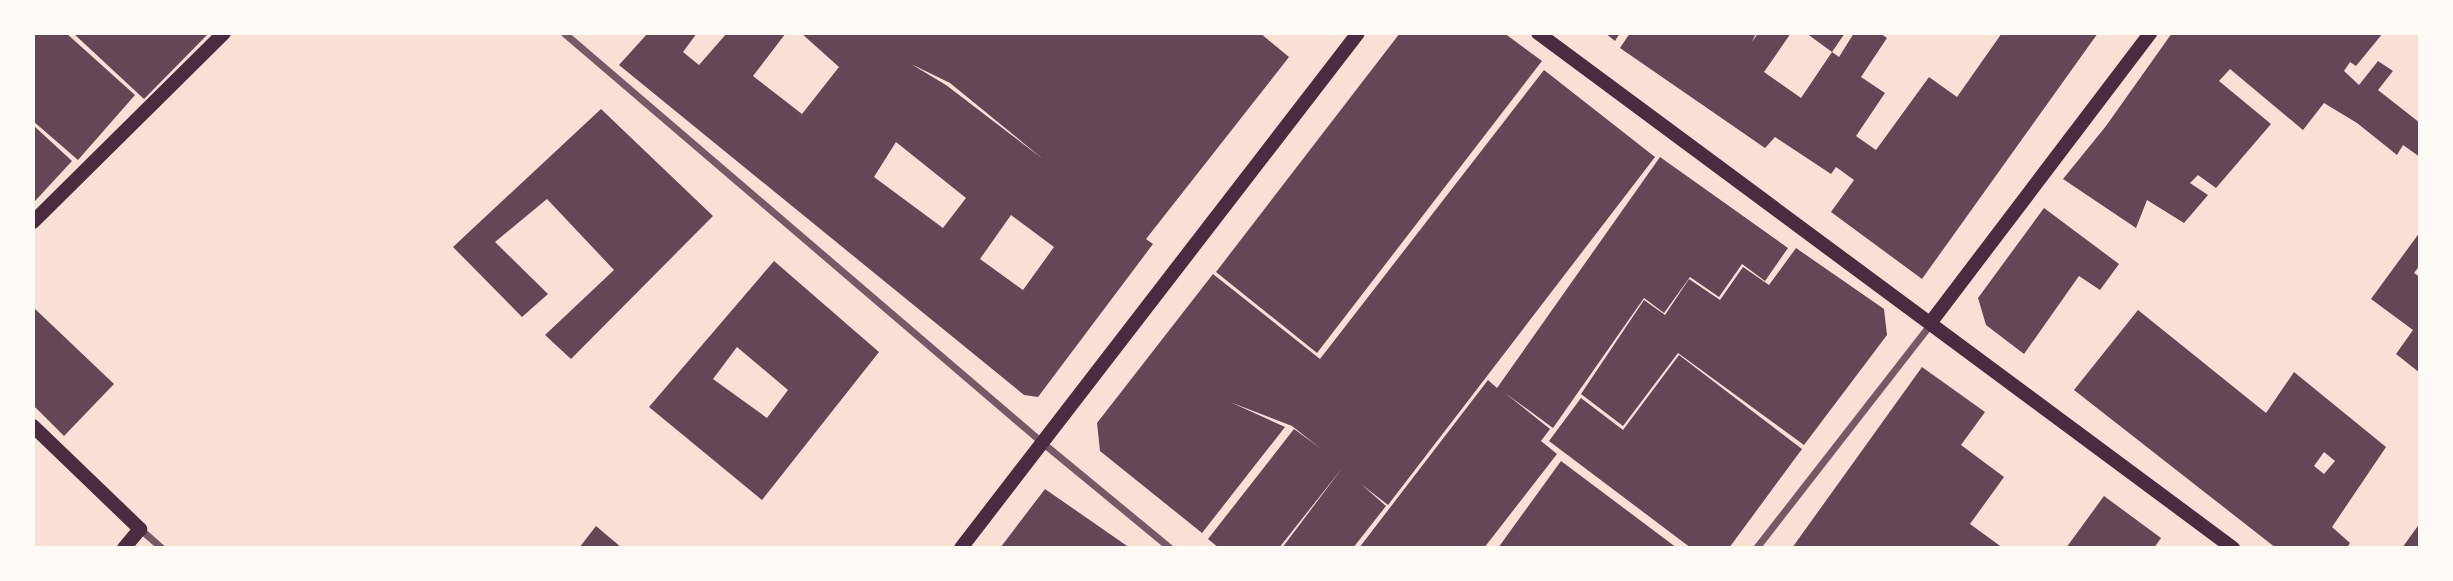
<!DOCTYPE html>
<html>
<head>
<meta charset="utf-8">
<style>
  body { margin:0 }
  #map { position:relative; width:2453px; height:581px; overflow:hidden; background:#f7e1d7; font-family:Overpass,sans-serif }
  div>[style] { position:absolute }
  .building>* { inset:0; background:#644757 }
  .minor>* { height:7px; margin:-3.5px; padding:0 3.5px; transform-origin:3.5px; border-radius:3.5px; background:#755966 }
  .secondary>* { height:14px; margin:-7px; padding:0 7px; transform-origin:7px; border-radius:7px; background:#4a2c40 }
  span { translate:-50% -50%; white-space:nowrap; text-align:center; line-height:1.15; -webkit-text-stroke:7px #fffaf5; paint-order:stroke }
  .frame { position:absolute; inset:0; border:35px solid #fffaf5; pointer-events:none }
</style>
</head>
<body>
<div id="map">
  <div class="building">
    <div style="clip-path:polygon(33px 33px,66px 33px,135px 95px,78px 160px,33px 121px)"></div>
    <div style="clip-path:polygon(73px 33px,209px 33px,144px 99px)"></div>
    <div style="clip-path:polygon(evenodd,648px 33px,697px 33px,683px 52px,699px 65px,727px 33px,786px 33px,753px 76px,802px 114px,839px 67px,801px 33px,1260px 33px,1289px 57px,1146px 239px,1153px 244px,1038px 397px,1024px 395px,619px 65px,648px 33px,911px 64px,950px 83px,1043px 159px,946px 85px,911px 64px,648px 33px,896px 142px,966px 198px,943px 228px,874px 177px,896px 142px,648px 33px,1011px 215px,1054px 247px,1023px 290px,980px 259px,1011px 215px)"></div>
    <div style="clip-path:polygon(1400px 33px,1504px 33px,1542px 61px,1317px 353px,1216px 272px)"></div>
    <div style="clip-path:polygon(1605px 33px,1620px 33px,1615px 41px)"></div>
    <div style="clip-path:polygon(1630px 33px,1756px 33px,1752px 42px,1758px 33px,1791px 33px,1764px 72px,1801px 98px,1832px 52px,1839px 57px,1854px 33px,1880px 33px,1887px 38px,1861px 77px,1885px 93px,1856px 136px,1876px 150px,1929px 77px,1957px 97px,2002px 33px,2098px 33px,1922px 279px,1831px 212px,1854px 180px,1836px 167px,1831px 174px,1775px 137px,1765px 148px,1620px 48px)"></div>
    <div style="clip-path:polygon(1806px 33px,1845px 33px,1832px 52px)"></div>
    <div style="clip-path:polygon(2172px 33px,2383px 33px,2356px 66px,2350px 62px,2344px 71px,2359px 85px,2378px 61px,2393px 71px,2378px 90px,2420px 123px,2420px 157px,2403px 145px,2397px 155px,2357px 123px,2324px 103px,2303px 130px,2230px 69px,2219px 81px,2271px 124px,2216px 188px,2198px 175px,2190px 183px,2208px 195px,2184px 223px,2147px 200px,2136px 228px,2063px 179px,2106px 126px)"></div>
    <div style="clip-path:polygon(1544px 70px,1655px 157px,1388px 505px,1361px 484px,1386px 506px,1353px 548px,1282px 548px,1343px 467px,1279px 548px,1219px 548px,1208px 539px,1294px 429px,1320px 448px,1292px 426px,1230px 402px,1285px 427px,1202px 533px,1100px 451px,1097px 423px,1213px 274px,1320px 359px)"></div>
    <div style="clip-path:polygon(601px 109px,713px 216px,571px 359px,545px 335px,614px 270px,547px 199px,495px 242px,548px 294px,522px 317px,453px 247px)"></div>
    <div style="clip-path:polygon(33px 125px,72px 161px,35px 201px,33px 199px)"></div>
    <div style="clip-path:polygon(1660px 157px,1788px 248px,1765px 281px,1742px 264px,1719px 297px,1690px 277px,1664px 313px,1644px 298px,1553px 428px,1505px 393px,1550px 429px,1541px 441px,1557px 454px,1484px 548px,1359px 548px,1488px 380px,1497px 388px)"></div>
    <div style="clip-path:polygon(2044px 208px,2119px 264px,2100px 290px,2079px 276px,2024px 354px,1986px 325px,1978px 298px)"></div>
    <div style="clip-path:polygon(2420px 232px,2420px 265px,2414px 273px,2420px 277px,2420px 373px,2396px 354px,2413px 330px,2371px 299px)"></div>
    <div style="clip-path:polygon(1796px 248px,1884px 309px,1887px 335px,1804px 445px,1678px 353px,1623px 426px,1581px 394px,1644px 300px,1665px 315px,1689px 279px,1720px 300px,1743px 267px,1769px 285px)"></div>
    <div style="clip-path:polygon(evenodd,774px 261px,879px 352px,762px 500px,649px 407px,774px 261px,737px 347px,788px 390px,767px 418px,713px 379px,737px 347px)"></div>
    <div style="clip-path:polygon(33px 307px,114px 384px,64px 436px,33px 405px)"></div>
    <div style="clip-path:polygon(evenodd,2138px 310px,2266px 413px,2294px 372px,2386px 447px,2332px 527px,2350px 543px,2347px 548px,2276px 548px,2074px 390px,2138px 310px,2324px 452px,2335px 461px,2324px 474px,2314px 466px,2324px 452px)"></div>
    <div style="clip-path:polygon(1679px 355px,1802px 449px,1729px 548px,1691px 548px,1549px 441px,1581px 398px,1623px 430px)"></div>
    <div style="clip-path:polygon(1922px 367px,1985px 412px,1961px 445px,2004px 477px,1970px 524px,2003px 548px,1792px 548px)"></div>
    <div style="clip-path:polygon(1561px 461px,1677px 548px,1498px 548px)"></div>
    <div style="clip-path:polygon(1045px 489px,1130px 548px,1000px 548px)"></div>
    <div style="clip-path:polygon(2104px 496px,2161px 538px,2154px 548px,2066px 548px)"></div>
    <div style="clip-path:polygon(2420px 523px,2420px 548px,2402px 548px)"></div>
    <div style="clip-path:polygon(596px 526px,622px 548px,579px 548px)"></div>
  </div>
  <div class="minor">
    <div style="left:564px;top:33px;width:632px;rotate:40.57deg"></div>
    <div style="left:1044px;top:444px;width:163px;rotate:39.5deg"></div>
    <div style="left:140px;top:529px;width:29px;rotate:41deg"></div>
    <div style="left:1756px;top:548px;width:285px;rotate:-52.1deg"></div>
  </div>
  <div class="secondary">
    <div style="left:1538px;top:33px;width:865px;rotate:36.54deg"></div>
    <div style="left:33px;top:222px;width:269px;rotate:-44.7deg"></div>
    <div style="left:1931px;top:322px;width:363px;rotate:-52.8deg"></div>
    <div style="left:33px;top:426px;width:149px;rotate:43.9deg"></div>
    <div style="left:140px;top:529px;width:25px;rotate:130deg"></div>
    <div style="left:961px;top:548px;width:650px;rotate:-52.37deg"></div>
  </div>
  <div class="frame"></div>
</div>
</body>
</html>
